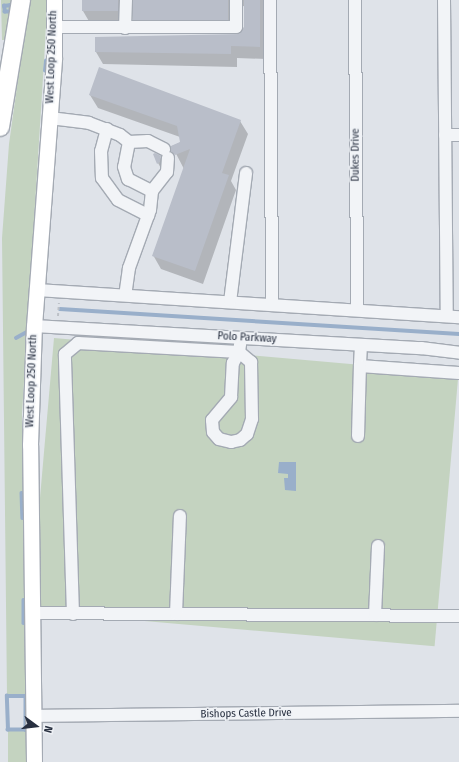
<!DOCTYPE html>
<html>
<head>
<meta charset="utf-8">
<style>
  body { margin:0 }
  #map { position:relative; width:459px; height:762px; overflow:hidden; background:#dfe3e9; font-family:"Fira Sans Condensed",sans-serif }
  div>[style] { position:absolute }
  .green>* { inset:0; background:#c4d3c0; transform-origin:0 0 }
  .water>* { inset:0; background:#99afca }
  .shadow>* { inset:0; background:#0003 }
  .stream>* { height:3.5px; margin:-1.75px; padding:0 1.75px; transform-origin:1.75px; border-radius:1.75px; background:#99afca }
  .building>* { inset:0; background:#b9bec9; transform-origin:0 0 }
  .path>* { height:2px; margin-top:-1px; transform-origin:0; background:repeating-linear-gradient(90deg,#bdc1c7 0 3px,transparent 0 6px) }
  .roads { filter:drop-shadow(1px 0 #a4aab3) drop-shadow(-1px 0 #a4aab3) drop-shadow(0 1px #a4aab3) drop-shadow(0 -1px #a4aab3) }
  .minor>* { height:12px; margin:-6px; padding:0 6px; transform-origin:6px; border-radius:6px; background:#f2f4f7 }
  .major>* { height:15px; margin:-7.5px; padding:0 7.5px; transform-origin:7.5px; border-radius:7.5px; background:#fff }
  .highway>* { height:18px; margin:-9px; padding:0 9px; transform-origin:9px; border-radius:9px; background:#fff }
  span { translate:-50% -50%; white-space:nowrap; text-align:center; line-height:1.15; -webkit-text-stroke:3px #eff2f6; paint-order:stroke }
  .street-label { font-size:11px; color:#283040 }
  .north { position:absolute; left:16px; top:706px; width:40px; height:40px; -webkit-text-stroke:3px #eff2f6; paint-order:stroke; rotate:105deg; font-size:11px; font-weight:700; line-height:16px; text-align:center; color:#283040 }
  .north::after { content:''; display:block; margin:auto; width:14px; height:18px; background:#283040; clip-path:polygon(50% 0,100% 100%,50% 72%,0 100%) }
</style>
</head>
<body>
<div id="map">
  <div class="green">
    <div style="clip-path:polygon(1px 0,17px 0,10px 40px,2px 40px)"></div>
    <div style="clip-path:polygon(29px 0,46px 0,46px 29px,22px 414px,26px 696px,7px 696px,2px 238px,9px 144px)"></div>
    <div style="left:54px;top:338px;width:406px;height:274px;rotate:5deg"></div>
    <div style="left:8px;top:730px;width:18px;height:32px"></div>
  </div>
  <div class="water">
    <div style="clip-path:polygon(279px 462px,296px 462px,296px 491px,285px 490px,284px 478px,288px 478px,288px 474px,278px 473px)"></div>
  </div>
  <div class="shadow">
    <div style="clip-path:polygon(83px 0,265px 0,266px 59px,237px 58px,237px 67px,103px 64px,96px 52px,240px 35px,244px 27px,244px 6px,236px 8px,235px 32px,142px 32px,134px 19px,134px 5px,126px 9px,125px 22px,90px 23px,83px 11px)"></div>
    <div style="clip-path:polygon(90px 95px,240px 121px,248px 134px,231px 181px,236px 190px,203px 284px,161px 269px,153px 255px,184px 169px,172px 146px,181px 142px,180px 137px,98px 108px)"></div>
    <div style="clip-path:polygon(160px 157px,168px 170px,166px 177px,158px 163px)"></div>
  </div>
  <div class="stream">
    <div style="left:11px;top:5px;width:7px;rotate:90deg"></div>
    <div style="left:11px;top:12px;width:6px;rotate:180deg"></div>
    <div style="left:5px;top:12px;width:6px;rotate:-99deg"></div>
    <div style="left:4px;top:6px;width:7px;rotate:-8deg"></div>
    <div style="left:45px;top:71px;width:10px;rotate:-84deg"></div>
    <div style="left:60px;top:309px;width:400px;rotate:3.6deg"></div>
    <div style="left:16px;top:338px;width:13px;rotate:-29deg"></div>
    <div style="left:22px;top:493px;width:25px;rotate:88deg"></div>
    <div style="left:24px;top:600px;width:23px;rotate:90deg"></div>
    <div style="left:7px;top:696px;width:19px"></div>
    <div style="left:26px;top:696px;width:34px;rotate:90deg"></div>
    <div style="left:26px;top:730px;width:18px;rotate:180deg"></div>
    <div style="left:8px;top:730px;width:34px;rotate:-92deg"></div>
  </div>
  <div class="building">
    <div style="left:82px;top:0;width:36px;height:11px"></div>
    <div style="left:133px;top:0;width:95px;height:20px"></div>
    <div style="clip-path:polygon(244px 0,260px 0,260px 47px,231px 46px,231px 54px,95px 52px,95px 37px,239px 34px,244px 27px)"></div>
    <div style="clip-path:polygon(99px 67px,241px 120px,222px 173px,229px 175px,195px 271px,152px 256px,190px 149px,175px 155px,171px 151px,171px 146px,180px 142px,177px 126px,89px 95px)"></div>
    <div style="clip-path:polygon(155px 153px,161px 156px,160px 162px,157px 164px,153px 154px)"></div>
  </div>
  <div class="path">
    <div style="left:58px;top:316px;width:13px;rotate:-86deg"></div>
  </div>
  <div class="roads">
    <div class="minor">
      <div style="left:270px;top:0;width:304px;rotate:89.6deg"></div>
      <div style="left:355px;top:0;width:309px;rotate:89.6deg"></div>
      <div style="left:444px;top:0;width:316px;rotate:89.5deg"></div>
      <div style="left:54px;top:27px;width:182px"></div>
      <div style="left:236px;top:27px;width:27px;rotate:-90deg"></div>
      <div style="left:125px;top:28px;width:28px;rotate:-88deg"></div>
      <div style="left:50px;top:118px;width:39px;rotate:7deg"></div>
      <div style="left:89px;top:123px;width:33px;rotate:21deg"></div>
      <div style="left:120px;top:135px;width:11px;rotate:38deg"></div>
      <div style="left:129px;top:142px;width:25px;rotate:101deg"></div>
      <div style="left:124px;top:167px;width:13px;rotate:72deg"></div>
      <div style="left:128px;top:179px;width:27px;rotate:27deg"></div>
      <div style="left:152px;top:191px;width:19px;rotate:96deg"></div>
      <div style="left:150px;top:210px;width:62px;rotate:109.9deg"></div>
      <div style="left:129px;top:268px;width:27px;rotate:98deg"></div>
      <div style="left:107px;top:129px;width:23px;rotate:105deg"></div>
      <div style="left:101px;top:151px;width:27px;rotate:88deg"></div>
      <div style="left:102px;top:178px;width:27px;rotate:54deg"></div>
      <div style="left:118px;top:200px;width:34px;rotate:27deg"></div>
      <div style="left:445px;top:135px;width:14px"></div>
      <div style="left:129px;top:142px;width:19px;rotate:-3deg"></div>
      <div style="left:148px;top:141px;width:18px;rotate:27deg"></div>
      <div style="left:152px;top:191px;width:24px;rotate:-52deg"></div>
      <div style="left:167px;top:172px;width:14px;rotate:-86deg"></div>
      <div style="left:37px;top:290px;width:423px;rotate:3.7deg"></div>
      <div style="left:230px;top:302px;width:130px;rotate:-82.9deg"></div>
      <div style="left:34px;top:326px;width:388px;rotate:3.3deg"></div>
      <div style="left:421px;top:348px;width:38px;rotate:7deg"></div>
      <div style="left:361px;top:345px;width:21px;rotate:93deg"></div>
      <div style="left:360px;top:366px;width:99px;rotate:4deg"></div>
      <div style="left:358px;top:436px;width:70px;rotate:-88.4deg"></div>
      <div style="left:32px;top:613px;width:427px;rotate:0.4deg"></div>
      <div style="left:73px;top:614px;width:260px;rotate:-91.8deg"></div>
      <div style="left:65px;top:354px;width:17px;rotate:-40deg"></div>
      <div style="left:78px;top:343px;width:161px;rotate:3.2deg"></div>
      <div style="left:239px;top:352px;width:16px;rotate:40deg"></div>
      <div style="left:251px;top:362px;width:57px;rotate:89deg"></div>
      <div style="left:252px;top:419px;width:16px;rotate:108deg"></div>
      <div style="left:247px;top:434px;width:9px;rotate:139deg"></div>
      <div style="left:240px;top:440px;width:9px;rotate:167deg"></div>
      <div style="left:231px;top:442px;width:12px;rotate:-166deg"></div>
      <div style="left:219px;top:439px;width:9px;rotate:-131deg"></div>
      <div style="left:213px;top:432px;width:12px;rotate:-95deg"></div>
      <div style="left:212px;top:420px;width:30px;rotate:-50deg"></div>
      <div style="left:231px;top:397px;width:34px;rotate:-87deg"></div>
      <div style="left:233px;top:363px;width:13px;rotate:-61deg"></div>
      <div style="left:239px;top:352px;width:14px;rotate:-82deg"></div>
      <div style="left:176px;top:614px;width:98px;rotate:-87.7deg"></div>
      <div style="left:375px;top:615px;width:69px;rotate:-87.5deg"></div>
      <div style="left:33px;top:716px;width:426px;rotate:-0.7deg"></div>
    </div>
    <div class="major">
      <div style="left:34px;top:762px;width:317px;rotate:-90.7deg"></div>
      <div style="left:30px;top:445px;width:119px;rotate:-88.1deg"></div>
      <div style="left:34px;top:326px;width:269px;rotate:-85.7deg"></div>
      <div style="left:54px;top:58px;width:58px;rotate:-90deg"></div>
    </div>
    <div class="highway">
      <div style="left:0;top:127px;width:129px;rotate:-80.6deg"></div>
    </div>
  </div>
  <div class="street-label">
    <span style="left:52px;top:57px;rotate:-88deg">West Loop 250 North</span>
    <span style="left:356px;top:155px;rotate:-90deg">Dukes Drive</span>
    <span style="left:247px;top:338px;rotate:3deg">Polo Parkway</span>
    <span style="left:32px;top:381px;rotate:-88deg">West Loop 250 North</span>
    <span style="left:246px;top:714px;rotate:-1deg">Bishops Castle Drive</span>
  </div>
  <div class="north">N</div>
</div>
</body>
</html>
